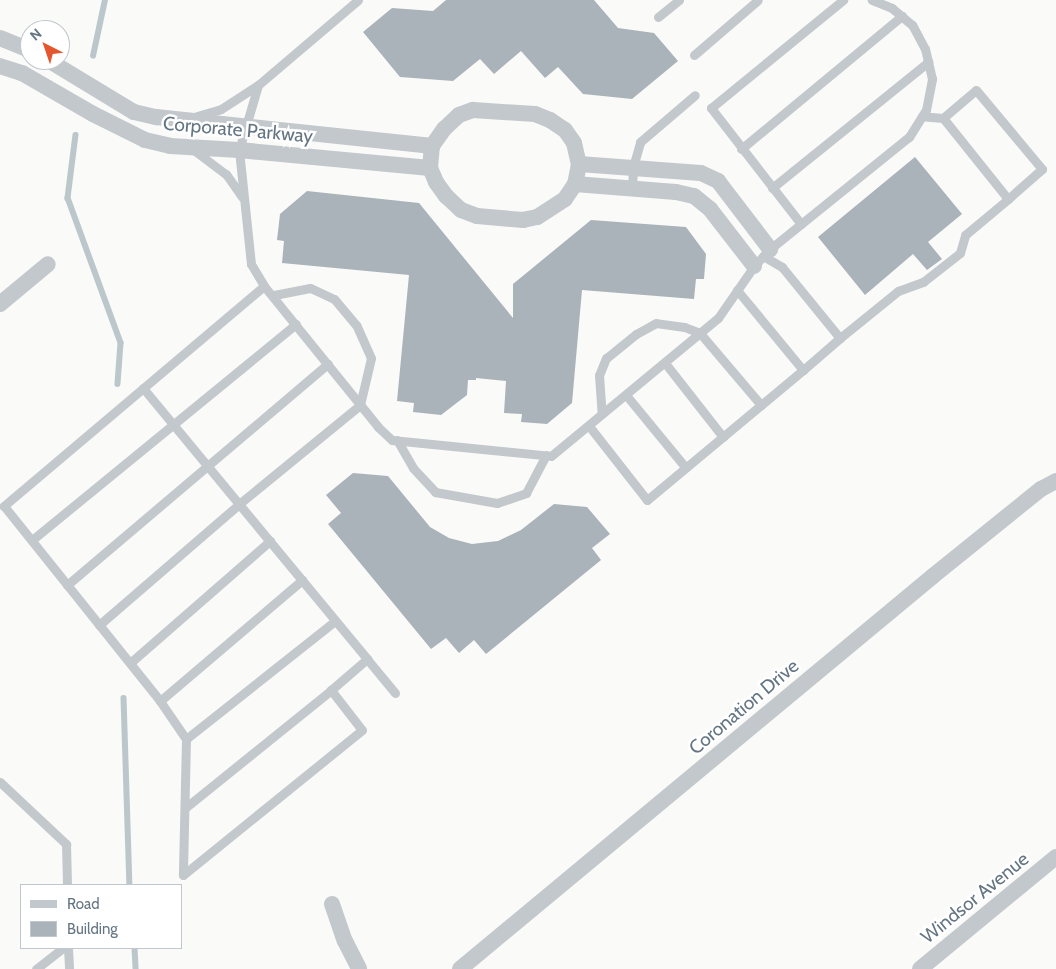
<!DOCTYPE html>
<html>
<head>
<meta charset="utf-8">
<style>
  body { margin:0 }
  #map { position:relative; width:1056px; height:969px; overflow:hidden; background:#fafaf8; font-family:Cabin,sans-serif }
  div>[style] { position:absolute }
  .stream>* { height:5.5px; margin:-2.75px; padding:0 2.75px; transform-origin:2.75px; border-radius:2.75px; background:#bbc7cb }
  .building>* { inset:0; background:#aab3b9 }
  .service>* { height:9px; margin:-4.5px; padding:0 4.5px; transform-origin:4.5px; border-radius:4.5px; background:#c3c8cc }
  .minor>* { height:16px; margin:-8px; padding:0 8px; transform-origin:8px; border-radius:8px; background:#c3c8cc }
  span { translate:-50% -50%; white-space:nowrap; text-align:center; line-height:1.15; -webkit-text-stroke:5px #fff; paint-order:stroke }
  .street-label { font-size:19px; color:#657683 }
  .legend { position:absolute; left:20px; top:884px; width:162px; height:65px; box-sizing:border-box; background:#fff; border:1px solid #c1c8cd; margin:0; padding:6px 9px; list-style:none; font-size:15px; color:#657683 }
  .legend li { display:flex; align-items:center; gap:10px; height:25px }
  .legend b { width:25px; border:1px solid #c1c8cd }
  .north { position:absolute; left:20px; top:20px; width:50px; height:50px; box-sizing:border-box; background:#fff; border:1px solid #c1c8cd; border-radius:50%; rotate:319deg; font-size:14px; font-weight:700; line-height:20px; text-align:center; color:#657683 }
  .north::after { content:''; display:block; margin:auto; width:18px; height:22px; background:#e4572e; clip-path:polygon(50% 0,100% 100%,50% 72%,0 100%) }
</style>
</head>
<body>
<div id="map">
  <div class="stream">
    <div style="left:93px;top:56px;width:57px;rotate:-77.9deg"></div>
    <div style="left:76px;top:135px;width:64px;rotate:97.2deg"></div>
    <div style="left:68px;top:198px;width:154px;rotate:69.9deg"></div>
    <div style="left:121px;top:343px;width:41px;rotate:94.2deg"></div>
    <div style="left:124px;top:698px;width:187px;rotate:88.2deg"></div>
    <div style="left:135px;top:948px;width:21px;rotate:87deg"></div>
  </div>
  <div class="building">
    <div style="clip-path:polygon(446px 0,594px 0,618px 28px,654px 33px,678px 61px,632px 99px,583px 94px,558px 67px,545px 78px,521px 51px,494px 74px,480px 59px,453px 81px,400px 77px,363px 32px,392px 8px,433px 11px)"></div>
    <div style="clip-path:polygon(915px 157px,962px 214px,928px 242px,942px 259px,927px 270px,913px 254px,865px 295px,818px 237px)"></div>
    <div style="clip-path:polygon(307px 191px,419px 203px,513px 318px,513px 284px,591px 220px,686px 227px,706px 254px,704px 279px,696px 279px,694px 299px,582px 290px,572px 403px,547px 424px,521px 422px,522px 414px,504px 413px,506px 381px,476px 378px,476px 380px,468px 380px,467px 395px,441px 415px,413px 412px,414px 403px,397px 401px,409px 275px,282px 263px,284px 241px,277px 240px,280px 214px)"></div>
    <div style="clip-path:polygon(353px 473px,388px 476px,430px 527px,449px 538px,472px 544px,498px 541px,521px 530px,554px 504px,587px 507px,610px 534px,592px 548px,601px 560px,486px 654px,474px 640px,459px 653px,446px 638px,431px 649px,328px 524px,341px 513px,326px 495px)"></div>
  </div>
  <div class="service">
    <div style="left:358px;top:0;width:131px;rotate:139.6deg"></div>
    <div style="left:258px;top:85px;width:68px;rotate:106.3deg"></div>
    <div style="left:239px;top:150px;width:115px;rotate:84deg"></div>
    <div style="left:251px;top:264px;width:26px;rotate:59deg"></div>
    <div style="left:264px;top:286px;width:181px;rotate:51deg"></div>
    <div style="left:378px;top:427px;width:19px;rotate:43deg"></div>
    <div style="left:392px;top:440px;width:160px;rotate:5.7deg"></div>
    <div style="left:551px;top:456px;width:217px;rotate:-39.6deg"></div>
    <div style="left:718px;top:318px;width:63px;rotate:-55.3deg"></div>
    <div style="left:754px;top:266px;width:23px;rotate:-47deg"></div>
    <div style="left:770px;top:249px;width:179px;rotate:-38.9deg"></div>
    <div style="left:909px;top:137px;width:32px;rotate:-58deg"></div>
    <div style="left:926px;top:110px;width:32px;rotate:-79deg"></div>
    <div style="left:932px;top:79px;width:31px;rotate:-103deg"></div>
    <div style="left:925px;top:49px;width:27px;rotate:-118deg"></div>
    <div style="left:912px;top:25px;width:26px;rotate:-140deg"></div>
    <div style="left:892px;top:8px;width:22px;rotate:-158deg"></div>
    <div style="left:658px;top:17px;width:27px;rotate:-39deg"></div>
    <div style="left:694px;top:55px;width:84px;rotate:-40.7deg"></div>
    <div style="left:197px;top:116px;width:25px;rotate:-16deg"></div>
    <div style="left:221px;top:109px;width:44px;rotate:-33deg"></div>
    <div style="left:943px;top:118px;width:43px;rotate:-40.3deg"></div>
    <div style="left:976px;top:90px;width:103px;rotate:50.1deg"></div>
    <div style="left:1042px;top:169px;width:45px;rotate:138.6deg"></div>
    <div style="left:741px;top:149px;width:209px;rotate:-39.6deg"></div>
    <div style="left:195px;top:151px;width:39px;rotate:37deg"></div>
    <div style="left:226px;top:174px;width:28px;rotate:55deg"></div>
    <div style="left:632px;top:188px;width:21px;rotate:-87deg"></div>
    <div style="left:633px;top:167px;width:26px;rotate:-74deg"></div>
    <div style="left:640px;top:142px;width:72px;rotate:-40.5deg"></div>
    <div style="left:772px;top:188px;width:201px;rotate:-38.9deg"></div>
    <div style="left:801px;top:224px;width:147px;rotate:-127.8deg"></div>
    <div style="left:711px;top:108px;width:171px;rotate:-39.3deg"></div>
    <div style="left:763px;top:256px;width:22px;rotate:30deg"></div>
    <div style="left:782px;top:267px;width:92px;rotate:50.8deg"></div>
    <div style="left:840px;top:338px;width:49px;rotate:139.1deg"></div>
    <div style="left:264px;top:286px;width:341px;rotate:139.8deg"></div>
    <div style="left:4px;top:506px;width:250px;rotate:51.3deg"></div>
    <div style="left:160px;top:701px;width:46px;rotate:55.6deg"></div>
    <div style="left:186px;top:739px;width:136px;rotate:91.3deg"></div>
    <div style="left:183px;top:875px;width:230px;rotate:-39deg"></div>
    <div style="left:362px;top:730px;width:51px;rotate:-127.8deg"></div>
    <div style="left:331px;top:690px;width:48px;rotate:-40.7deg"></div>
    <div style="left:367px;top:659px;width:44px;rotate:50.5deg"></div>
    <div style="left:737px;top:290px;width:104px;rotate:50.5deg"></div>
    <div style="left:803px;top:370px;width:55px;rotate:140.2deg"></div>
    <div style="left:840px;top:338px;width:75px;rotate:-39deg"></div>
    <div style="left:898px;top:291px;width:27px;rotate:-20deg"></div>
    <div style="left:923px;top:282px;width:47px;rotate:-38.1deg"></div>
    <div style="left:960px;top:253px;width:19px;rotate:-74deg"></div>
    <div style="left:965px;top:235px;width:56px;rotate:-39.9deg"></div>
    <div style="left:1008px;top:199px;width:104px;rotate:-128.7deg"></div>
    <div style="left:943px;top:118px;width:21px;rotate:-175deg"></div>
    <div style="left:665px;top:363px;width:94px;rotate:51.9deg"></div>
    <div style="left:143px;top:388px;width:352px;rotate:50.4deg"></div>
    <div style="left:626px;top:395px;width:94px;rotate:50.6deg"></div>
    <div style="left:589px;top:426px;width:94px;rotate:51.9deg"></div>
    <div style="left:647px;top:500px;width:148px;rotate:-39.8deg"></div>
    <div style="left:761px;top:405px;width:94px;rotate:-130.3deg"></div>
    <div style="left:700px;top:333px;width:17px;rotate:-159deg"></div>
    <div style="left:684px;top:327px;width:28px;rotate:-172deg"></div>
    <div style="left:656px;top:323px;width:23px;rotate:151deg"></div>
    <div style="left:636px;top:334px;width:38px;rotate:141deg"></div>
    <div style="left:606px;top:358px;width:18px;rotate:112deg"></div>
    <div style="left:599px;top:375px;width:39px;rotate:86deg"></div>
    <div style="left:397px;top:440px;width:32px;rotate:60deg"></div>
    <div style="left:413px;top:468px;width:33px;rotate:47deg"></div>
    <div style="left:435px;top:492px;width:63px;rotate:10.1deg"></div>
    <div style="left:497px;top:503px;width:31px;rotate:-19deg"></div>
    <div style="left:526px;top:493px;width:43px;rotate:-62.2deg"></div>
    <div style="left:32px;top:540px;width:341px;rotate:-39.3deg"></div>
    <div style="left:67px;top:585px;width:342px;rotate:-40.3deg"></div>
    <div style="left:99px;top:625px;width:185px;rotate:-40.8deg"></div>
    <div style="left:239px;top:504px;width:156px;rotate:-39.3deg"></div>
    <div style="left:360px;top:405px;width:48px;rotate:-76.8deg"></div>
    <div style="left:371px;top:358px;width:36px;rotate:-114deg"></div>
    <div style="left:356px;top:325px;width:34px;rotate:-130deg"></div>
    <div style="left:334px;top:299px;width:26px;rotate:-155deg"></div>
    <div style="left:310px;top:288px;width:38px;rotate:169deg"></div>
    <div style="left:130px;top:663px;width:186px;rotate:-41.1deg"></div>
    <div style="left:160px;top:701px;width:187px;rotate:-40.4deg"></div>
    <div style="left:186px;top:739px;width:190px;rotate:-38.4deg"></div>
    <div style="left:0;top:782px;width:91px;rotate:43.2deg"></div>
    <div style="left:66px;top:844px;width:41px;rotate:88.6deg"></div>
    <div style="left:185px;top:808px;width:188px;rotate:-38.9deg"></div>
    <div style="left:68px;top:948px;width:21px;rotate:87deg"></div>
    <div style="left:36px;top:969px;width:34px;rotate:-38deg"></div>
  </div>
  <div class="minor">
    <div style="left:0;top:38px;width:32px;rotate:22deg"></div>
    <div style="left:48px;top:60px;width:100px;rotate:31.2deg"></div>
    <div style="left:134px;top:112px;width:23px;rotate:13deg"></div>
    <div style="left:156px;top:117px;width:278px;rotate:6deg"></div>
    <div style="left:0;top:66px;width:23px;rotate:18deg"></div>
    <div style="left:22px;top:73px;width:82px;rotate:30deg"></div>
    <div style="left:93px;top:114px;width:58px;rotate:26.6deg"></div>
    <div style="left:145px;top:140px;width:26px;rotate:13deg"></div>
    <div style="left:170px;top:146px;width:69px;rotate:3.3deg"></div>
    <div style="left:239px;top:150px;width:192px;rotate:5.4deg"></div>
    <div style="left:473px;top:110px;width:62px;rotate:3.7deg"></div>
    <div style="left:535px;top:114px;width:16px;rotate:22deg"></div>
    <div style="left:550px;top:120px;width:18px;rotate:34deg"></div>
    <div style="left:565px;top:130px;width:16px;rotate:55deg"></div>
    <div style="left:574px;top:143px;width:22px;rotate:77deg"></div>
    <div style="left:579px;top:164px;width:20px;rotate:101deg"></div>
    <div style="left:575px;top:184px;width:18px;rotate:124deg"></div>
    <div style="left:565px;top:199px;width:33px;rotate:147deg"></div>
    <div style="left:537px;top:217px;width:14px;rotate:168deg"></div>
    <div style="left:523px;top:220px;width:46px;rotate:-175deg"></div>
    <div style="left:477px;top:216px;width:17px;rotate:-159deg"></div>
    <div style="left:461px;top:210px;width:21px;rotate:-137deg"></div>
    <div style="left:446px;top:196px;width:17px;rotate:-126deg"></div>
    <div style="left:436px;top:182px;width:15px;rotate:-113deg"></div>
    <div style="left:430px;top:168px;width:22px;rotate:-85deg"></div>
    <div style="left:432px;top:146px;width:21px;rotate:-55deg"></div>
    <div style="left:444px;top:129px;width:21px;rotate:-43deg"></div>
    <div style="left:459px;top:115px;width:15px;rotate:-20deg"></div>
    <div style="left:579px;top:164px;width:122px;rotate:4.2deg"></div>
    <div style="left:701px;top:173px;width:19px;rotate:25deg"></div>
    <div style="left:718px;top:181px;width:86px;rotate:52.6deg"></div>
    <div style="left:575px;top:184px;width:101px;rotate:4.5deg"></div>
    <div style="left:676px;top:192px;width:18px;rotate:13deg"></div>
    <div style="left:694px;top:196px;width:21px;rotate:39deg"></div>
    <div style="left:710px;top:209px;width:72px;rotate:52.3deg"></div>
    <div style="left:0;top:304px;width:62px;rotate:-39.8deg"></div>
    <div style="left:332px;top:904px;width:39px;rotate:71deg"></div>
    <div style="left:345px;top:941px;width:31px;rotate:63deg"></div>
    <div style="left:460px;top:969px;width:615px;rotate:-39.72deg"></div>
    <div style="left:933px;top:576px;width:139px;rotate:-38.9deg"></div>
    <div style="left:1041px;top:489px;width:17px;rotate:-28deg"></div>
    <div style="left:920px;top:969px;width:176px;rotate:-39.5deg"></div>
  </div>
  <div class="street-label">
    <span style="left:238px;top:130px;rotate:5deg">Corporate Parkway</span>
    <span style="left:744px;top:707px;rotate:-40deg">Coronation Drive</span>
    <span style="left:975px;top:898px;rotate:-39deg">Windsor Avenue</span>
  </div>
  <ul class="legend">
  <li><b style="height:6px;background:#c3c8cc"></b>Road</li>
  <li><b style="height:14px;background:#aab3b9"></b>Building</li>
  </ul>
  <div class="north">N</div>
</div>
</body>
</html>
